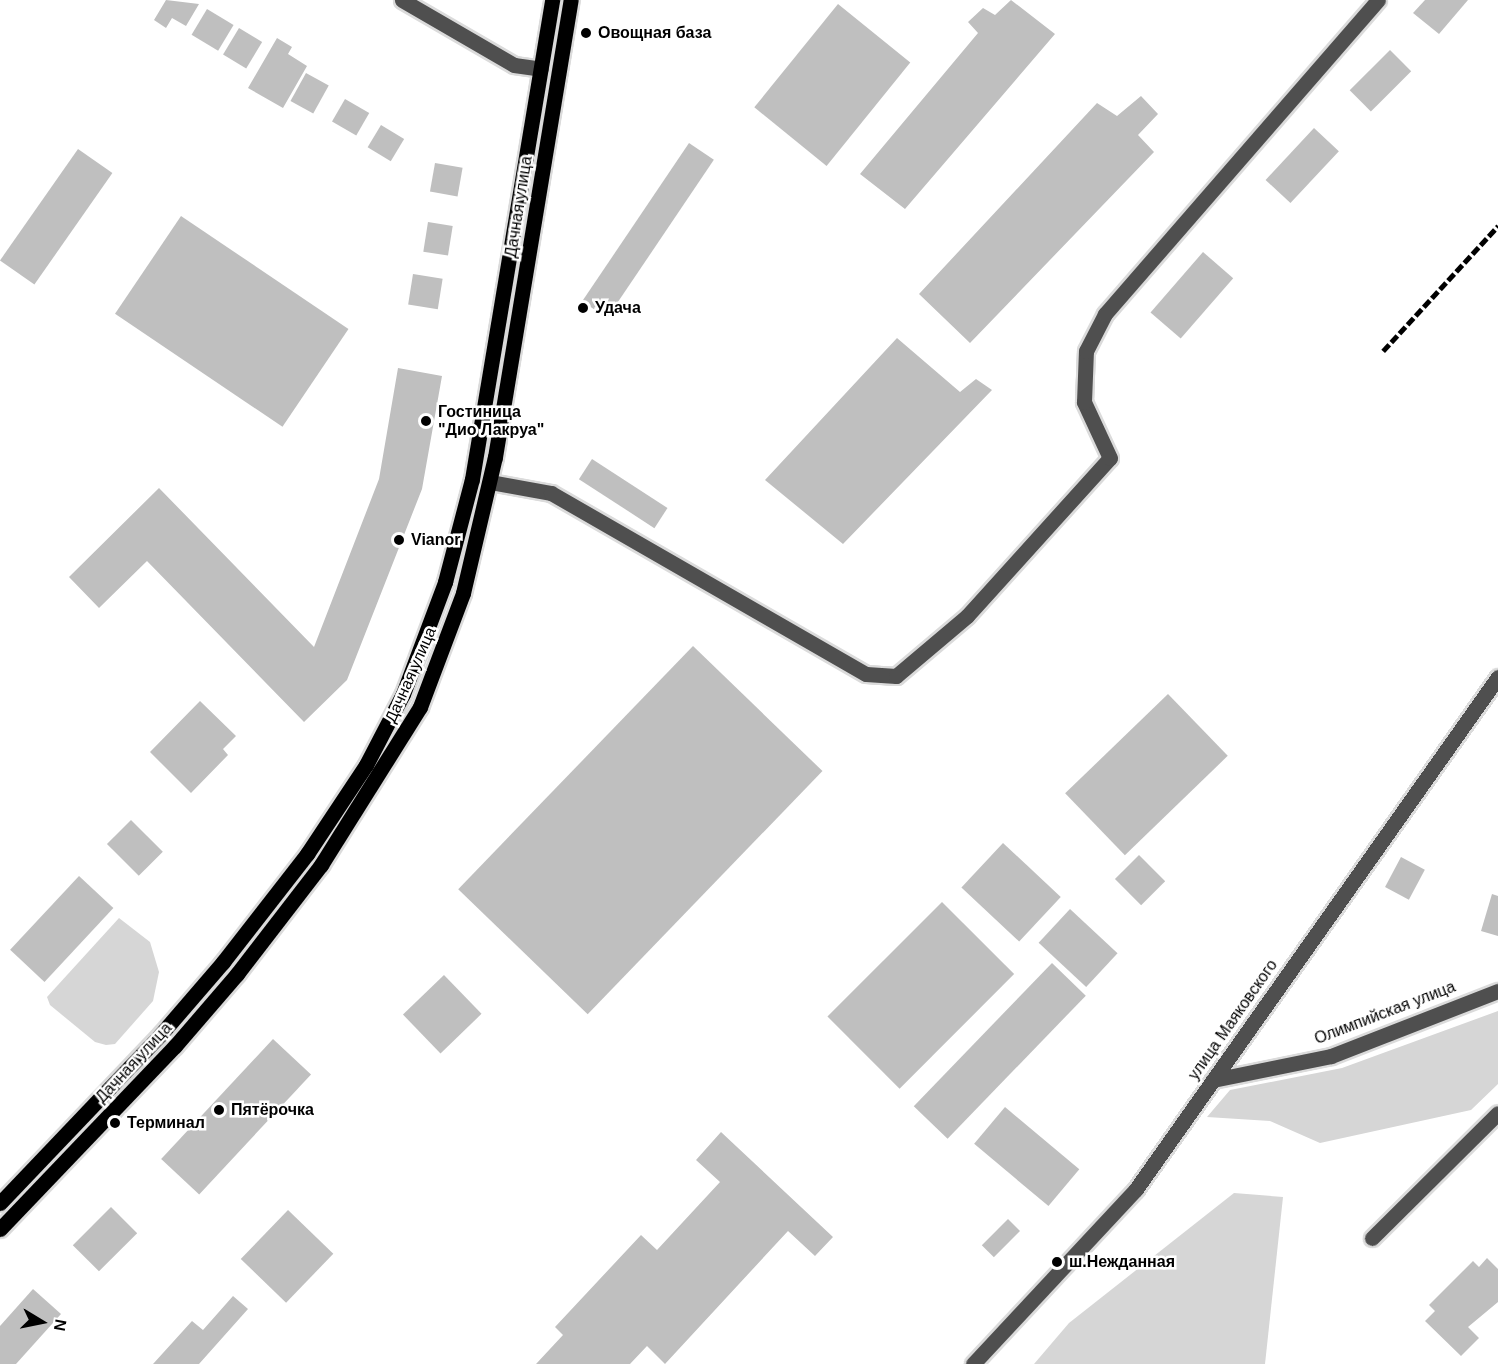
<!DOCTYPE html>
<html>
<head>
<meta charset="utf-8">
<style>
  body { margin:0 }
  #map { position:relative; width:1498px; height:1364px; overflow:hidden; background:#fff; font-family:Helvetica,sans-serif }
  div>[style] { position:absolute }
  .green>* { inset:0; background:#d6d6d6 }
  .building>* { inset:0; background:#bfbfbf; transform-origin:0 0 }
  .roads { filter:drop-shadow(2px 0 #dbdbdb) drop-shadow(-2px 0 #dbdbdb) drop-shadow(0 2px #dbdbdb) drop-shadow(0 -2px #dbdbdb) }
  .minor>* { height:15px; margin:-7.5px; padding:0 7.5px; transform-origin:7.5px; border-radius:7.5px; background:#4f4f4f }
  .major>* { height:15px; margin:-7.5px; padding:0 7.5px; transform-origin:7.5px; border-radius:7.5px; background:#000 }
  .rail>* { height:4.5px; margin-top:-2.25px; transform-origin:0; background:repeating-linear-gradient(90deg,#000 0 9px,transparent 0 12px) }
  .dots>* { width:16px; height:16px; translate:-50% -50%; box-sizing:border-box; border:3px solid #fff; border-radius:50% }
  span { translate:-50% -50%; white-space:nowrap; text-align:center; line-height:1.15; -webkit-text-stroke:5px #fff; paint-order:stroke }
  .poi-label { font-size:16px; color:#000; font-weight:700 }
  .left { translate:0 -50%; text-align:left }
  .street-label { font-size:16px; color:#000 }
  .north { position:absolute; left:12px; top:1292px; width:60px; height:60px; -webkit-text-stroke:4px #fff; paint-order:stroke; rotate:100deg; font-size:16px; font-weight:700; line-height:24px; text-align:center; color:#000 }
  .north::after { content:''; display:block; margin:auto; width:21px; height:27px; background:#000; clip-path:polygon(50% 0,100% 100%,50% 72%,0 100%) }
</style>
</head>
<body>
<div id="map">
  <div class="green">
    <div style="clip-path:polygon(119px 918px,150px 942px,159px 972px,153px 1001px,115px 1044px,106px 1045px,95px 1042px,50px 1005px,47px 997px)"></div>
    <div style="clip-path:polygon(1498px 1011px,1498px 1084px,1471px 1110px,1320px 1143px,1270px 1121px,1207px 1117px,1230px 1090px,1342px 1068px)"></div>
    <div style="clip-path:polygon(1234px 1193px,1283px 1197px,1265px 1364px,1034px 1364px,1069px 1323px)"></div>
  </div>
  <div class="building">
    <div style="clip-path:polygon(166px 0,199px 4px,186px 26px,172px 18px,166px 28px,154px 20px)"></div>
    <div style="clip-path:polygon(1011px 0,1055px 34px,905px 209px,860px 174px,978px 33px,968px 22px,983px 8px,995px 15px)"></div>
    <div style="clip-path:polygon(1425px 0,1468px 0,1439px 34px,1413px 13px)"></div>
    <div style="left:838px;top:4px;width:93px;height:133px;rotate:39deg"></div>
    <div style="left:207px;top:9px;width:31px;height:30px;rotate:31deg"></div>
    <div style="left:239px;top:28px;width:27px;height:31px;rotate:31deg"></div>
    <div style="clip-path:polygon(277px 38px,292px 47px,288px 54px,307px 66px,283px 108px,248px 88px)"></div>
    <div style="left:1390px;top:50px;width:30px;height:57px;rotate:45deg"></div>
    <div style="left:306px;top:73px;width:26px;height:32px;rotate:29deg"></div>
    <div style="clip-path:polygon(1141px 96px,1158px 114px,1138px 135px,1154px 152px,970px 343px,919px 294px,1097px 103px,1117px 116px)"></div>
    <div style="left:345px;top:99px;width:28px;height:26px;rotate:30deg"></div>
    <div style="left:381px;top:125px;width:27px;height:26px;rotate:31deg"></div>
    <div style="left:1314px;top:128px;width:34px;height:71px;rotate:43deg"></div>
    <div style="left:689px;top:143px;width:30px;height:191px;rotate:34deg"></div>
    <div style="left:78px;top:149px;width:42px;height:136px;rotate:35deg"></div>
    <div style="left:435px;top:163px;width:28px;height:29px;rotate:10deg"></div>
    <div style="left:181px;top:216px;width:202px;height:118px;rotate:34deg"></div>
    <div style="left:428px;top:222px;width:25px;height:30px;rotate:9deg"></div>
    <div style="left:1203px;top:252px;width:40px;height:80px;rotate:41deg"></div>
    <div style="left:413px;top:274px;width:30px;height:31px;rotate:9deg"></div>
    <div style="clip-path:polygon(897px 338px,960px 392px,976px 379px,992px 390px,843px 544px,765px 480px)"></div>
    <div style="clip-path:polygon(398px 368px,442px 376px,422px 489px,347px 680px,304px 722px,147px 561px,99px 608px,69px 577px,159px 488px,314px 647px,379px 479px)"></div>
    <div style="left:592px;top:459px;width:90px;height:24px;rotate:33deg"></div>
    <div style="left:693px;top:646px;width:180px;height:338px;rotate:44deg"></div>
    <div style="left:1168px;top:694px;width:86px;height:143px;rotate:46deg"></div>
    <div style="clip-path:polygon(200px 701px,236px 736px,223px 749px,228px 755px,191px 793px,150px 752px)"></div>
    <div style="left:131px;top:820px;width:45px;height:34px;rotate:45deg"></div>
    <div style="left:1003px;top:843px;width:79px;height:61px;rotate:43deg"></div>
    <div style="left:1139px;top:855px;width:37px;height:34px;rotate:45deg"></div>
    <div style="left:1401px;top:857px;width:27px;height:34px;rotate:28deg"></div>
    <div style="left:79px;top:876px;width:47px;height:101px;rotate:43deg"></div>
    <div style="clip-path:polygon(1492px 894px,1498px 896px,1498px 936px,1481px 931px)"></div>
    <div style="left:942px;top:902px;width:102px;height:162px;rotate:45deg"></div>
    <div style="left:1070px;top:909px;width:65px;height:46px;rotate:43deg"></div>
    <div style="left:1052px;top:963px;width:47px;height:199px;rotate:44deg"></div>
    <div style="left:444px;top:975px;width:54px;height:57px;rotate:46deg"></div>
    <div style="left:273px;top:1039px;width:52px;height:164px;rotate:43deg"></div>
    <div style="left:1005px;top:1107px;width:97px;height:48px;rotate:40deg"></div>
    <div style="clip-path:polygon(721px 1132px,833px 1237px,815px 1256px,788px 1231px,665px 1364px,647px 1346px,630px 1364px,536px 1364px,563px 1335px,555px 1327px,641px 1235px,657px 1250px,720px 1182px,696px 1160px)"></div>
    <div style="left:111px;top:1207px;width:37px;height:54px;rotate:45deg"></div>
    <div style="left:288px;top:1210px;width:63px;height:68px;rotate:44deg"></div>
    <div style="left:1008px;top:1219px;width:17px;height:37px;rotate:45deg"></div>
    <div style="clip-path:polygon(1487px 1258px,1498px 1269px,1498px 1302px,1468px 1327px,1479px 1338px,1461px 1356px,1425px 1321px,1435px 1311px,1429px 1305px,1473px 1261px,1479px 1267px)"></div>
    <div style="clip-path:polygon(33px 1289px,61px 1314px,16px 1364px,0 1364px,0 1326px)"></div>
    <div style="clip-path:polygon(233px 1296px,248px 1309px,199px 1364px,153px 1364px,192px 1321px,203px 1330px)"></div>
  </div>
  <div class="roads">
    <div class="minor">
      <div style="left:402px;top:0;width:129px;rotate:30.1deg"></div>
      <div style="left:514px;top:65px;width:27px;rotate:8deg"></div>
      <div style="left:490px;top:482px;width:62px;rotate:10.2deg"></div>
      <div style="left:551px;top:493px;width:363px;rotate:29.9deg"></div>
      <div style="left:866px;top:674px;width:30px;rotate:4deg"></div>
      <div style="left:896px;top:676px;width:93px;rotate:-40.2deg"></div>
      <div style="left:967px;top:616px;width:213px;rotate:-47.9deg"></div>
      <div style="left:1110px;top:458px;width:62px;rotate:-114.9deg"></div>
      <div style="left:1084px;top:402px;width:51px;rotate:-87.8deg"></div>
      <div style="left:1086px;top:351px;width:42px;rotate:-62.8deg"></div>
      <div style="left:1105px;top:314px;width:416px;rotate:-49deg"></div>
      <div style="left:1213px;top:1080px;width:120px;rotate:-11.5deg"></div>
      <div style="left:1331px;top:1056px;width:179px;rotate:-21.3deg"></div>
      <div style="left:1372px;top:1238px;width:177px;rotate:-44.8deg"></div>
      <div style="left:973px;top:1364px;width:239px;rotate:-47deg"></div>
      <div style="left:1136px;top:1189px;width:627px;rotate:-54.74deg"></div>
    </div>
    <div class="major">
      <div style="left:0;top:1203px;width:233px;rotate:-46.4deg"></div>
      <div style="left:161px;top:1034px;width:95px;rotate:-49.3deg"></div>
      <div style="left:223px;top:962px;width:137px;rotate:-52.1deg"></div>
      <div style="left:307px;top:854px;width:107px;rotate:-56.5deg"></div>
      <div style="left:366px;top:765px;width:80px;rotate:-62.5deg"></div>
      <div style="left:403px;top:694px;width:120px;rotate:-69.4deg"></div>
      <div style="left:445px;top:582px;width:106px;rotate:-75.3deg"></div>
      <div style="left:472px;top:479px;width:486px;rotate:-80.5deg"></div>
      <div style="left:0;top:1229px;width:253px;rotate:-46.3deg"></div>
      <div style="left:175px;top:1046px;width:95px;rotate:-49.3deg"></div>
      <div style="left:237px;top:974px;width:138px;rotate:-52.4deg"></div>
      <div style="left:321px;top:865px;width:186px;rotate:-57.9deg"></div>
      <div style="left:420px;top:707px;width:122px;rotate:-69.3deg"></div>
      <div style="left:463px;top:593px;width:140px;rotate:-76.8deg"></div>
      <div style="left:495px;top:457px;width:463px;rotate:-80.6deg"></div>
    </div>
  </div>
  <div class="rail">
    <div style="left:1383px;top:351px;width:170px;rotate:-47.4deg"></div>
  </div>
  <div class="dots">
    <div style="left:586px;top:33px;background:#000"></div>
    <div style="left:583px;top:308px;background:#000"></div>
    <div style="left:426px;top:421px;background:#000"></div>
    <div style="left:399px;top:540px;background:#000"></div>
    <div style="left:219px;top:1110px;background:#000"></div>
    <div style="left:115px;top:1123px;background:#000"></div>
    <div style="left:1057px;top:1262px;background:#000"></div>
  </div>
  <div class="poi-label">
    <span class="left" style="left:598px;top:33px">Овощная база</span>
    <span class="left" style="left:595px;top:308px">Удача</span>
    <span class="left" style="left:438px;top:421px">Гостиница<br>"Дио Лакруа"</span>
    <span class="left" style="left:411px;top:540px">Vianor</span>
    <span class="left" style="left:231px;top:1110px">Пятёрочка</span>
    <span class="left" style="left:127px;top:1123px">Терминал</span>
    <span class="left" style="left:1069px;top:1262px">ш.Нежданная</span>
  </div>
  <div class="street-label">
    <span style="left:519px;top:207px;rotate:-81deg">Дачная улица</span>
    <span style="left:411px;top:675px;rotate:-66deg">Дачная улица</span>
    <span style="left:1385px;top:1013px;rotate:-21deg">Олимпийская улица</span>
    <span style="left:1233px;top:1020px;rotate:-55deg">улица Маяковского</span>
    <span style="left:134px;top:1063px;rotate:-47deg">Дачная улица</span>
  </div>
  <div class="north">N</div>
</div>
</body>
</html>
